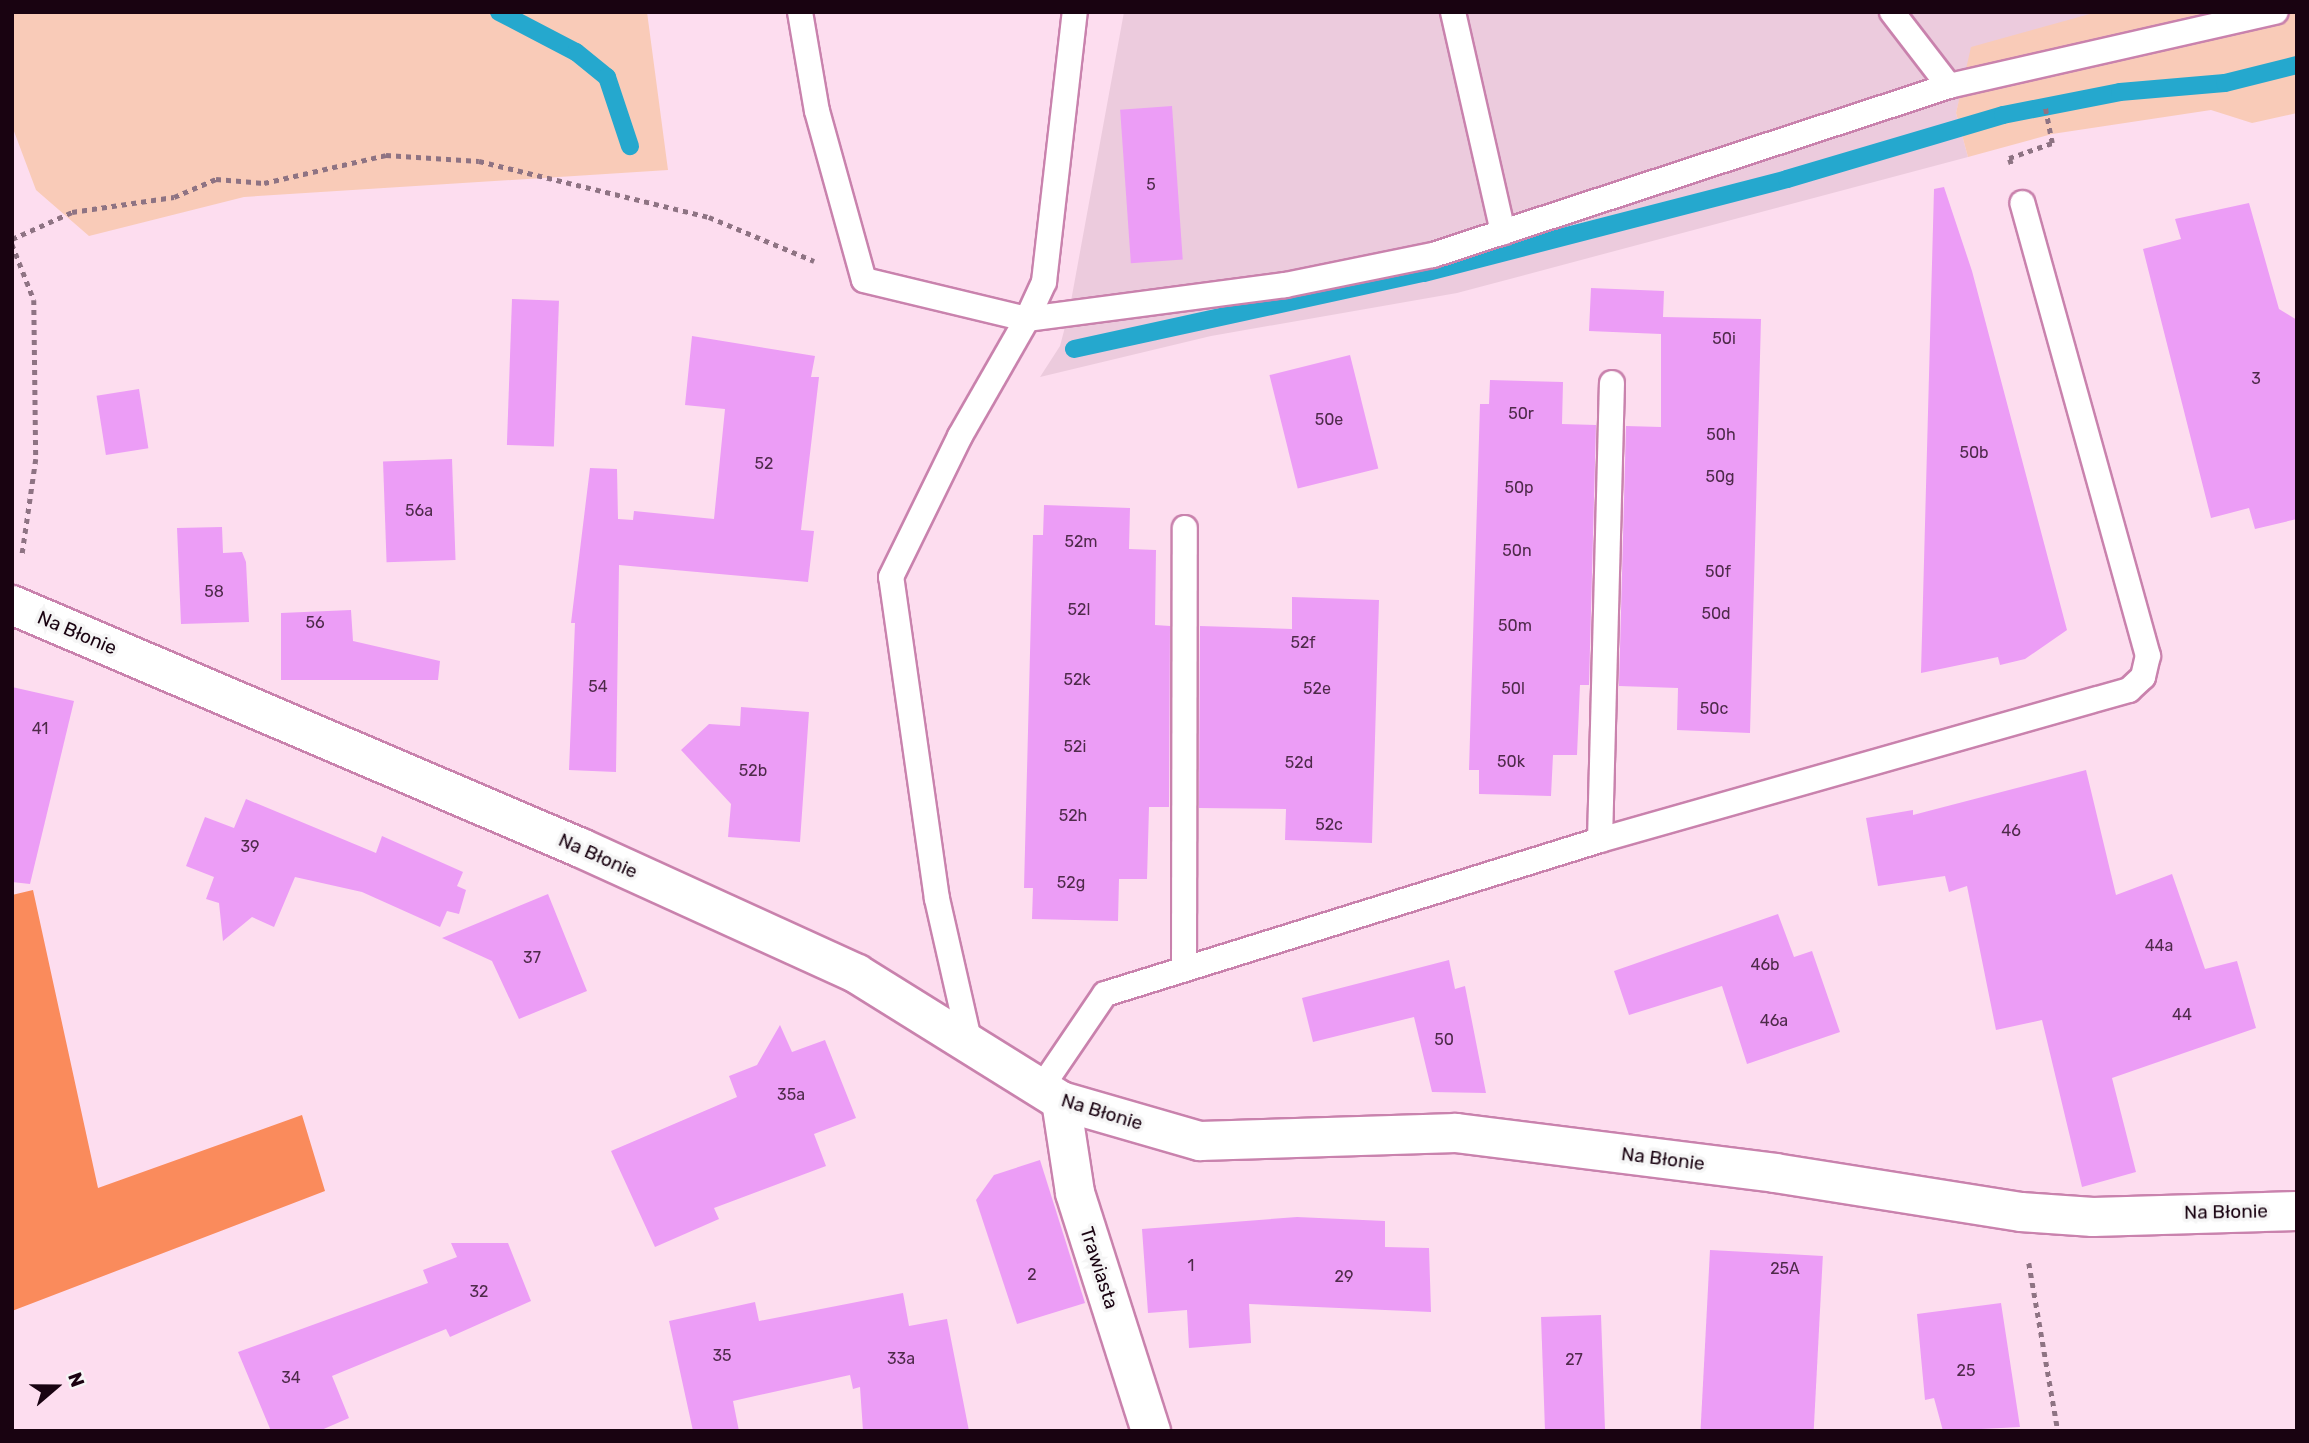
<!DOCTYPE html>
<html>
<head>
<meta charset="utf-8">
<style>
  body { margin:0 }
  #map { position:relative; width:2309px; height:1443px; overflow:hidden; background:#fdddef; font-family:Rubik,sans-serif }
  div>[style] { position:absolute }
  .built>* { inset:0; background:#eccbdd }
  .green>* { inset:0; background:#f9cbb8 }
  .forest>* { inset:0; background:#fa8b5c }
  .stream>* { height:18px; margin:-9px; padding:0 9px; transform-origin:9px; border-radius:9px; background:#25a8ce }
  .building>* { inset:0; background:#ec9df6; transform-origin:0 0 }
  .path>* { height:4.5px; margin-top:-2.25px; transform-origin:0; background:repeating-linear-gradient(90deg,#8e7383 0 5px,transparent 0 10px) }
  .roads { filter:drop-shadow(2px 0 #c982ad) drop-shadow(-2px 0 #c982ad) drop-shadow(0 2px #c982ad) drop-shadow(0 -2px #c982ad) }
  .service>* { height:24px; margin:-12px; padding:0 12px; transform-origin:12px; border-radius:12px; background:#fff }
  .minor>* { height:38px; margin:-19px; padding:0 19px; transform-origin:19px; border-radius:19px; background:#fff }
  .tertiary>* { height:38px; margin:-19px; padding:0 19px; transform-origin:19px; border-radius:19px; background:#fff }
  span { translate:-50% -50%; white-space:nowrap; text-align:center; line-height:1.15; -webkit-text-stroke:7px #f5f5f5; paint-order:stroke }
  .number-label { font-size:16px; color:#4e2a4a }
  .number-label span { -webkit-text-stroke-width:0 }
  .street-label { font-size:19px; color:#190311 }
  .frame { position:absolute; inset:0; border:14px solid #190311; pointer-events:none }
  .north { position:absolute; left:21px; top:1352px; width:70px; height:70px; -webkit-text-stroke:5px #f5f5f5; paint-order:stroke; rotate:70deg; font-size:19px; font-weight:700; line-height:28px; text-align:center; color:#190311 }
  .north::after { content:''; display:block; margin:auto; width:24px; height:32px; background:#190311; clip-path:polygon(50% 0,100% 100%,50% 72%,0 100%) }
</style>
</head>
<body>
<div id="map">
  <div class="built">
    <div style="clip-path:polygon(1124px 12px,2097px 12px,2098px 16px,1964px 82px,1956px 113px,1968px 157px,1457px 293px,1211px 336px,1040px 377px,1060px 346px,1069px 312px)"></div>
  </div>
  <div class="green">
    <div style="clip-path:polygon(12px 12px,647px 12px,668px 170px,244px 197px,89px 236px,36px 190px,12px 126px)"></div>
    <div style="clip-path:polygon(2097px 12px,2297px 12px,2297px 113px,2252px 123px,2211px 110px,2052px 134px,1968px 157px,1956px 113px,1971px 47px)"></div>
  </div>
  <div class="forest">
    <div style="clip-path:polygon(33px 890px,98px 1188px,302px 1115px,325px 1191px,12px 1311px,12px 895px)"></div>
  </div>
  <div class="stream">
    <div style="left:499px;top:12px;width:87px;rotate:27.5deg"></div>
    <div style="left:576px;top:52px;width:40px;rotate:39deg"></div>
    <div style="left:607px;top:77px;width:73px;rotate:71.6deg"></div>
    <div style="left:1074px;top:349px;width:358px;rotate:-12.3deg"></div>
    <div style="left:1424px;top:273px;width:375px;rotate:-14.5deg"></div>
    <div style="left:1787px;top:179px;width:225px;rotate:-16.5deg"></div>
    <div style="left:2003px;top:115px;width:119px;rotate:-11.1deg"></div>
    <div style="left:2120px;top:92px;width:105px;rotate:-4.9deg"></div>
    <div style="left:2225px;top:83px;width:74px;rotate:-14deg"></div>
  </div>
  <div class="building">
    <div style="left:1172px;top:106px;width:154px;height:52px;rotate:86deg"></div>
    <div style="clip-path:polygon(1944px 187px,1972px 271px,2067px 630px,2025px 659px,2000px 665px,1998px 657px,1921px 673px,1934px 189px)"></div>
    <div style="clip-path:polygon(2249px 203px,2279px 309px,2297px 320px,2297px 519px,2255px 529px,2249px 508px,2211px 518px,2143px 249px,2181px 239px,2175px 219px)"></div>
    <div style="clip-path:polygon(1591px 288px,1664px 291px,1663px 317px,1761px 319px,1750px 733px,1677px 730px,1678px 688px,1619px 686px,1626px 426px,1661px 427px,1661px 334px,1589px 331px)"></div>
    <div style="left:512px;top:299px;width:47px;height:146px;rotate:2deg"></div>
    <div style="clip-path:polygon(692px 336px,815px 356px,811px 377px,819px 377px,801px 530px,814px 531px,808px 582px,619px 565px,616px 772px,569px 770px,575px 623px,571px 623px,590px 468px,617px 469px,618px 519px,633px 520px,634px 511px,714px 519px,725px 409px,685px 405px)"></div>
    <div style="left:1350px;top:355px;width:117px;height:83px;rotate:76deg"></div>
    <div style="clip-path:polygon(1490px 380px,1563px 382px,1562px 424px,1596px 425px,1589px 685px,1580px 685px,1577px 755px,1553px 755px,1551px 796px,1479px 794px,1479px 770px,1469px 770px,1480px 404px,1489px 404px)"></div>
    <div style="left:139px;top:389px;width:60px;height:43px;rotate:81deg"></div>
    <div style="left:452px;top:459px;width:101px;height:69px;rotate:88deg"></div>
    <div style="clip-path:polygon(1044px 505px,1130px 508px,1129px 549px,1156px 550px,1155px 625px,1170px 626px,1169px 807px,1149px 807px,1147px 879px,1119px 879px,1118px 921px,1032px 919px,1033px 888px,1024px 888px,1033px 535px,1043px 535px)"></div>
    <div style="clip-path:polygon(222px 527px,223px 553px,242px 552px,246px 562px,249px 622px,181px 624px,177px 528px)"></div>
    <div style="clip-path:polygon(1292px 597px,1379px 600px,1372px 843px,1285px 840px,1286px 809px,1199px 808px,1200px 626px,1292px 629px)"></div>
    <div style="clip-path:polygon(351px 610px,353px 641px,440px 661px,438px 680px,281px 680px,281px 613px)"></div>
    <div style="clip-path:polygon(12px 687px,74px 701px,30px 884px,12px 882px)"></div>
    <div style="clip-path:polygon(741px 707px,809px 712px,800px 842px,728px 837px,731px 804px,681px 750px,709px 724px,740px 726px)"></div>
    <div style="clip-path:polygon(2086px 770px,2116px 895px,2172px 874px,2205px 969px,2237px 961px,2256px 1028px,2112px 1078px,2136px 1172px,2082px 1187px,2042px 1020px,1996px 1030px,1967px 886px,1949px 892px,1945px 876px,1878px 886px,1866px 818px,1913px 810px,1913px 815px)"></div>
    <div style="clip-path:polygon(246px 799px,376px 853px,382px 836px,463px 872px,457px 886px,466px 890px,459px 914px,447px 911px,440px 927px,362px 892px,295px 877px,274px 927px,252px 917px,223px 941px,219px 903px,206px 899px,214px 877px,186px 866px,205px 817px,234px 828px)"></div>
    <div style="clip-path:polygon(548px 894px,587px 991px,519px 1019px,492px 961px,442px 938px)"></div>
    <div style="clip-path:polygon(1778px 914px,1794px 957px,1812px 951px,1840px 1032px,1747px 1064px,1722px 986px,1629px 1015px,1614px 971px)"></div>
    <div style="clip-path:polygon(1449px 960px,1455px 989px,1465px 986px,1486px 1093px,1432px 1092px,1414px 1017px,1313px 1042px,1302px 998px)"></div>
    <div style="clip-path:polygon(780px 1025px,792px 1052px,825px 1040px,856px 1118px,814px 1134px,826px 1166px,714px 1208px,719px 1219px,655px 1247px,611px 1151px,737px 1097px,729px 1076px,757px 1065px)"></div>
    <div style="clip-path:polygon(1040px 1160px,1085px 1303px,1017px 1324px,976px 1200px,994px 1175px)"></div>
    <div style="clip-path:polygon(1297px 1217px,1385px 1221px,1385px 1247px,1429px 1248px,1431px 1312px,1249px 1304px,1251px 1343px,1189px 1348px,1187px 1310px,1148px 1313px,1142px 1229px)"></div>
    <div style="clip-path:polygon(451px 1243px,508px 1243px,531px 1301px,450px 1337px,446px 1329px,332px 1376px,349px 1418px,319px 1431px,271px 1431px,238px 1352px,428px 1283px,423px 1270px,457px 1257px)"></div>
    <div style="left:1710px;top:1250px;width:113px;height:181px;rotate:3deg"></div>
    <div style="clip-path:polygon(903px 1293px,909px 1326px,947px 1319px,969px 1431px,863px 1431px,860px 1387px,853px 1389px,850px 1375px,733px 1401px,739px 1431px,693px 1431px,669px 1321px,755px 1302px,759px 1321px)"></div>
    <div style="clip-path:polygon(2001px 1303px,2020px 1427px,1943px 1431px,1934px 1398px,1925px 1400px,1917px 1314px)"></div>
    <div style="left:1601px;top:1315px;width:116px;height:60px;rotate:88deg"></div>
  </div>
  <div class="path">
    <div style="left:2011px;top:164px;width:6px;rotate:-108deg"></div>
    <div style="left:2009px;top:158px;width:46px;rotate:-19.2deg"></div>
    <div style="left:2052px;top:143px;width:37px;rotate:-101deg"></div>
    <div style="left:12px;top:239px;width:66px;rotate:-24.2deg"></div>
    <div style="left:72px;top:212px;width:103px;rotate:-8.4deg"></div>
    <div style="left:174px;top:197px;width:46px;rotate:-23.2deg"></div>
    <div style="left:216px;top:179px;width:48px;rotate:4.8deg"></div>
    <div style="left:264px;top:183px;width:125px;rotate:-12.9deg"></div>
    <div style="left:386px;top:155px;width:93px;rotate:3.7deg"></div>
    <div style="left:479px;top:161px;width:237px;rotate:13.7deg"></div>
    <div style="left:709px;top:217px;width:114px;rotate:22.7deg"></div>
    <div style="left:12px;top:244px;width:60px;rotate:68.6deg"></div>
    <div style="left:34px;top:300px;width:159px;rotate:89.3deg"></div>
    <div style="left:36px;top:459px;width:98px;rotate:98.2deg"></div>
    <div style="left:2029px;top:1263px;width:170px;rotate:80.2deg"></div>
  </div>
  <div class="roads">
    <div class="service">
      <div style="left:800px;top:12px;width:100px;rotate:80.3deg"></div>
      <div style="left:817px;top:111px;width:175px;rotate:74.5deg"></div>
      <div style="left:864px;top:280px;width:168px;rotate:13.5deg"></div>
      <div style="left:1027px;top:319px;width:41px;rotate:-65.3deg"></div>
      <div style="left:1044px;top:282px;width:272px;rotate:-83.5deg"></div>
      <div style="left:1453px;top:12px;width:226px;rotate:77.2deg"></div>
      <div style="left:1892px;top:12px;width:93px;rotate:52.4deg"></div>
      <div style="left:1600px;top:840px;width:457px;rotate:-88.5deg"></div>
      <div style="left:1184px;top:968px;width:440px;rotate:-89.9deg"></div>
      <div style="left:970px;top:1044px;width:149px;rotate:-102.8deg"></div>
      <div style="left:937px;top:899px;width:325px;rotate:-98.1deg"></div>
      <div style="left:891px;top:577px;width:157px;rotate:-63.9deg"></div>
      <div style="left:960px;top:436px;width:135px;rotate:-60.2deg"></div>
      <div style="left:1027px;top:319px;width:260px;rotate:-7.5deg"></div>
      <div style="left:1285px;top:285px;width:151px;rotate:-11.5deg"></div>
      <div style="left:1433px;top:255px;width:543px;rotate:-18.13deg"></div>
      <div style="left:1949px;top:86px;width:335px;rotate:-12.8deg"></div>
      <div style="left:1041px;top:1088px;width:114px;rotate:-55.8deg"></div>
      <div style="left:1105px;top:994px;width:518px;rotate:-17.28deg"></div>
      <div style="left:1600px;top:840px;width:550px;rotate:-15.83deg"></div>
      <div style="left:2129px;top:690px;width:19px;rotate:-43deg"></div>
      <div style="left:2143px;top:677px;width:22px;rotate:-77deg"></div>
      <div style="left:2148px;top:656px;width:470px;rotate:-105.5deg"></div>
    </div>
    <div class="minor">
      <div style="left:1061px;top:1101px;width:93px;rotate:81.3deg"></div>
      <div style="left:1075px;top:1193px;width:250px;rotate:72.3deg"></div>
    </div>
    <div class="tertiary">
      <div style="left:12px;top:605px;width:619px;rotate:23.13deg"></div>
      <div style="left:581px;top:848px;width:303px;rotate:24.5deg"></div>
      <div style="left:857px;top:974px;width:240px;rotate:31.9deg"></div>
      <div style="left:1061px;top:1101px;width:145px;rotate:16.1deg"></div>
      <div style="left:1200px;top:1141px;width:256px;rotate:-1.8deg"></div>
      <div style="left:1456px;top:1133px;width:321px;rotate:7.1deg"></div>
      <div style="left:1775px;top:1173px;width:249px;rotate:9deg"></div>
      <div style="left:2021px;top:1212px;width:72px;rotate:4deg"></div>
      <div style="left:2093px;top:1217px;width:204px;rotate:-1.7deg"></div>
    </div>
  </div>
  <div class="number-label">
    <span style="left:1151px;top:185px">5</span>
    <span style="left:1724px;top:339px">50i</span>
    <span style="left:2256px;top:379px">3</span>
    <span style="left:1521px;top:414px">50r</span>
    <span style="left:1329px;top:420px">50e</span>
    <span style="left:1721px;top:435px">50h</span>
    <span style="left:1974px;top:453px">50b</span>
    <span style="left:764px;top:464px">52</span>
    <span style="left:1720px;top:477px">50g</span>
    <span style="left:1519px;top:488px">50p</span>
    <span style="left:419px;top:511px">56a</span>
    <span style="left:1081px;top:542px">52m</span>
    <span style="left:1517px;top:551px">50n</span>
    <span style="left:1718px;top:572px">50f</span>
    <span style="left:214px;top:592px">58</span>
    <span style="left:1079px;top:610px">52l</span>
    <span style="left:1716px;top:614px">50d</span>
    <span style="left:315px;top:623px">56</span>
    <span style="left:1515px;top:626px">50m</span>
    <span style="left:1303px;top:643px">52f</span>
    <span style="left:1077px;top:680px">52k</span>
    <span style="left:598px;top:687px">54</span>
    <span style="left:1317px;top:689px">52e</span>
    <span style="left:1513px;top:689px">50l</span>
    <span style="left:1714px;top:709px">50c</span>
    <span style="left:40px;top:729px">41</span>
    <span style="left:1075px;top:747px">52i</span>
    <span style="left:1511px;top:762px">50k</span>
    <span style="left:1299px;top:763px">52d</span>
    <span style="left:753px;top:771px">52b</span>
    <span style="left:1073px;top:816px">52h</span>
    <span style="left:1329px;top:825px">52c</span>
    <span style="left:2011px;top:831px">46</span>
    <span style="left:250px;top:847px">39</span>
    <span style="left:1071px;top:883px">52g</span>
    <span style="left:2159px;top:946px">44a</span>
    <span style="left:532px;top:958px">37</span>
    <span style="left:1765px;top:965px">46b</span>
    <span style="left:2182px;top:1015px">44</span>
    <span style="left:1774px;top:1021px">46a</span>
    <span style="left:1444px;top:1040px">50</span>
    <span style="left:791px;top:1095px">35a</span>
    <span style="left:1191px;top:1266px">1</span>
    <span style="left:1785px;top:1269px">25A</span>
    <span style="left:1032px;top:1275px">2</span>
    <span style="left:1344px;top:1277px">29</span>
    <span style="left:479px;top:1292px">32</span>
    <span style="left:722px;top:1356px">35</span>
    <span style="left:901px;top:1359px">33a</span>
    <span style="left:1574px;top:1360px">27</span>
    <span style="left:1966px;top:1371px">25</span>
    <span style="left:291px;top:1378px">34</span>
  </div>
  <div class="street-label">
    <span style="left:77px;top:633px;rotate:23deg">Na Błonie</span>
    <span style="left:598px;top:856px;rotate:24deg">Na Błonie</span>
    <span style="left:1102px;top:1112px;rotate:17deg">Na Błonie</span>
    <span style="left:1663px;top:1159px;rotate:7deg">Na Błonie</span>
    <span style="left:2226px;top:1212px;rotate:-1deg">Na Błonie</span>
    <span style="left:1099px;top:1268px;rotate:72deg">Trawiasta</span>
  </div>
  <div class="frame"></div>
  <div class="north">N</div>
</div>
</body>
</html>
